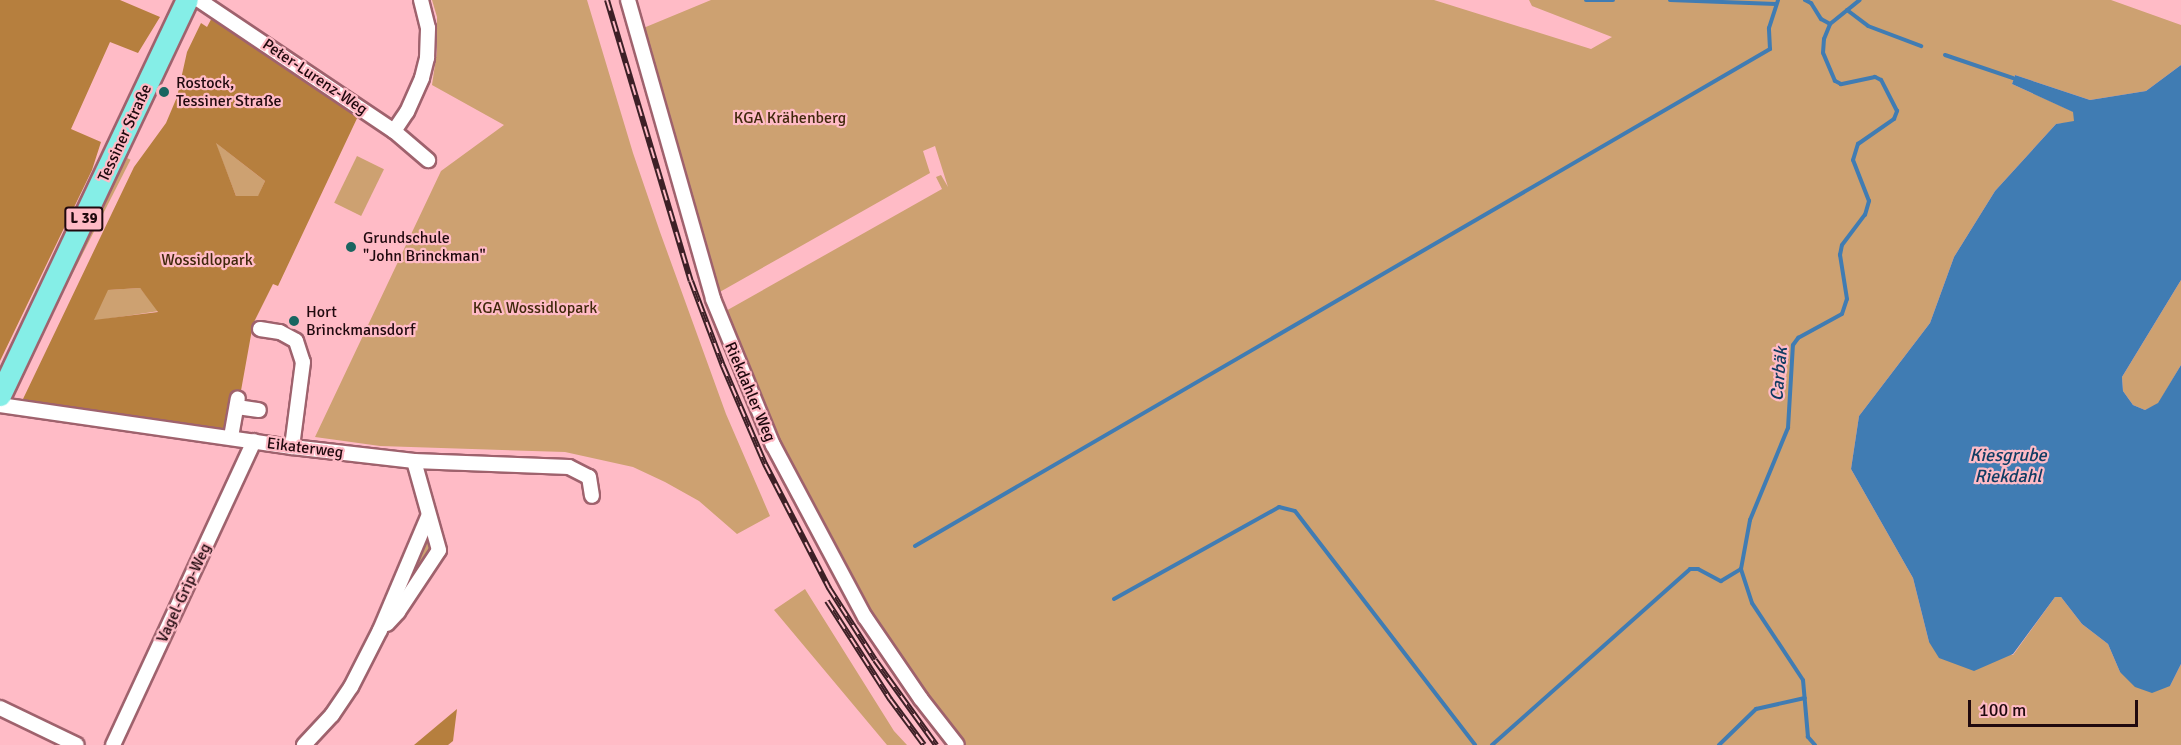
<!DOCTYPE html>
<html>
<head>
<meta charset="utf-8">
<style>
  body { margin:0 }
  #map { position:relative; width:2181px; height:745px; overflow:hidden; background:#ffbbc6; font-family:Signika,sans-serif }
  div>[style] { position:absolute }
  .green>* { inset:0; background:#cda171; transform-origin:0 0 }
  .forest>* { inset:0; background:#b67f3e }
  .water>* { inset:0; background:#407cb3 }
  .stream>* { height:4px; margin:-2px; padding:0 2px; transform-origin:2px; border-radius:2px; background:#407cb3 }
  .roads { filter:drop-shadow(2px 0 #9f626d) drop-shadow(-2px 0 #9f626d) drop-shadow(0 2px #9f626d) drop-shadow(0 -2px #9f626d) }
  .street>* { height:14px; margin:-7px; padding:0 7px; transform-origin:7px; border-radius:7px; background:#fff }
  .primary>* { height:21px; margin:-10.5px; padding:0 10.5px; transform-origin:10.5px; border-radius:10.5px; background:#85eee7 }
  .rail>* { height:6px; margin-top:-3px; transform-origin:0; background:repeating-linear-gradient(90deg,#ffbbc6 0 11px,#3d2026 0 22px); box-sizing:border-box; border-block:2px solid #3d2026 }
  .dots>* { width:16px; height:16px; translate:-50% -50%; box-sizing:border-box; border:3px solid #ffbbc6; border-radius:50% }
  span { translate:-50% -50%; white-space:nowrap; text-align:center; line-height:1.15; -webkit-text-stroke:4.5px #ffbbc6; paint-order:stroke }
  .shield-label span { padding:2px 4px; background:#ffbbc6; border:2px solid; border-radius:4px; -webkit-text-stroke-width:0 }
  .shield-label { font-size:15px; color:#20090e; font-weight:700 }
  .street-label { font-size:16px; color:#20090e }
  .poi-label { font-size:16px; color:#20090e }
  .left { translate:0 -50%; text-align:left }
  .park-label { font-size:16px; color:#40280b }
  .water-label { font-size:18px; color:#0f3c62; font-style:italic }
  .scale { position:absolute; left:1968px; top:700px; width:170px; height:27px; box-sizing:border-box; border:3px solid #20090e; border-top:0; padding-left:8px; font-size:18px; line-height:21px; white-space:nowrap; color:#20090e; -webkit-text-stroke:4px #ffbbc6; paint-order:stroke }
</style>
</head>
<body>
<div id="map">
  <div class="green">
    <div style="clip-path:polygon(432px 0,587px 0,633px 153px,660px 232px,726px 414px,770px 516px,737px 534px,699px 501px,665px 482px,633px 467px,565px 452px,380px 446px,315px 437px,441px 171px,504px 125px,432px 85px,437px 51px,437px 17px)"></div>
    <div style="clip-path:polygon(711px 0,1434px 0,1591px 49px,1612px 37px,1532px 6px,1529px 0,2111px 0,2181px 25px,2181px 65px,2146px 91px,2090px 100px,2015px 75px,2012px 84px,2074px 112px,2074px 122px,2056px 124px,1995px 191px,1954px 257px,1930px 323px,1859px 416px,1851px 469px,1913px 578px,1929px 642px,2013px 655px,2055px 597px,2061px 597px,2082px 624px,2108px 644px,2120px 672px,2170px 686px,2181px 664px,2181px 745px,965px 745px,938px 710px,881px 628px,849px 572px,785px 457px,724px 312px,942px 189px,936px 177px,941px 175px,948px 187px,935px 146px,923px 151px,930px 173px,718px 293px,641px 29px)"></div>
    <div style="clip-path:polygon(215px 142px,265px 181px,258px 197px,236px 196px)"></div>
    <div style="left:357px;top:156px;width:30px;height:52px;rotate:26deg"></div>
    <div style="left:127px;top:158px;width:4px;height:255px;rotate:27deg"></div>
    <div style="clip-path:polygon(2181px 280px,2181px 365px,2158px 404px,2145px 410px,2133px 405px,2123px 391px,2122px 377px)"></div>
    <div style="clip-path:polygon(140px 288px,159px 311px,93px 321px,107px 290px)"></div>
    <div style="clip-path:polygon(427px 532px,432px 555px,394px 606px)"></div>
    <div style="clip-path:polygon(805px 589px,894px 731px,907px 745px,887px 745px,774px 610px)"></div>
  </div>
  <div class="forest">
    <div style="clip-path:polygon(0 0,120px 0,160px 17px,138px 53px,110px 42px,71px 129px,101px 142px,92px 170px,0 361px)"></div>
    <div style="clip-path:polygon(evenodd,215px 12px,360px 112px,278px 286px,273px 284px,253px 324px,233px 435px,27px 403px,23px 399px,134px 167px,166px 123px,177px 97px,187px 52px,201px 23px,207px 27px,215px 12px,216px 143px,265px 181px,258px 196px,236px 196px,216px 143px,215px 12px,140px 288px,158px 312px,94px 320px,108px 290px,140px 288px)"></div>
    <div style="clip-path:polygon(457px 709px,453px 741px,448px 745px,414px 745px)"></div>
  </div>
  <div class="water">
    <div style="clip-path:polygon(2181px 65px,2181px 280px,2122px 377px,2123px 391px,2133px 405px,2145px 410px,2158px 403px,2181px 365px,2181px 664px,2170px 686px,2152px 693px,2135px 687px,2120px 672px,2108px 644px,2082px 624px,2061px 597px,2055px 597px,2013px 654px,1974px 671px,1939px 658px,1929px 642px,1913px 578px,1851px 469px,1859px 416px,1930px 323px,1954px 257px,1995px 191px,2056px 124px,2074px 121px,2073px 112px,2012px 84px,2015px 75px,2090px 100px,2146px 91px)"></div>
  </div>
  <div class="stream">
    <div style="left:1586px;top:0;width:27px"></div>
    <div style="left:1670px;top:0;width:106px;rotate:2.2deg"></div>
    <div style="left:1805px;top:0;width:7px;rotate:27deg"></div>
    <div style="left:1811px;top:3px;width:19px;rotate:58deg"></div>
    <div style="left:1821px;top:19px;width:10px;rotate:29deg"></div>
    <div style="left:1847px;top:10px;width:26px;rotate:37deg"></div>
    <div style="left:1868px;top:26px;width:57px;rotate:20.7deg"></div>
    <div style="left:1945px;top:55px;width:72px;rotate:18.7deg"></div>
    <div style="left:915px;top:546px;width:989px;rotate:-30.17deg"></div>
    <div style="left:1770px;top:49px;width:21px;rotate:-93deg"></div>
    <div style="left:1769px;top:28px;width:29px;rotate:-72deg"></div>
    <div style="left:1114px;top:599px;width:189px;rotate:-29.1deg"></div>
    <div style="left:1279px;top:507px;width:16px;rotate:14deg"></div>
    <div style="left:1295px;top:511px;width:295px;rotate:52.4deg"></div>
    <div style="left:1492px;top:745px;width:265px;rotate:-41.6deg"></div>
    <div style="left:1690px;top:569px;width:8px"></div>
    <div style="left:1698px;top:569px;width:26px;rotate:28deg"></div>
    <div style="left:1721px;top:581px;width:23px;rotate:-31deg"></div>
    <div style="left:1719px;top:745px;width:52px;rotate:-44.2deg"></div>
    <div style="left:1756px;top:709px;width:50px;rotate:-12.7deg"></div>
    <div style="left:1815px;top:745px;width:11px;rotate:-131deg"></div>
    <div style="left:1808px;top:737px;width:57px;rotate:-95deg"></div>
    <div style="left:1803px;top:680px;width:92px;rotate:-123.5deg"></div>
    <div style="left:1752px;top:603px;width:36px;rotate:-108deg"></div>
    <div style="left:1741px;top:569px;width:50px;rotate:-79.6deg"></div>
    <div style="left:1750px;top:520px;width:100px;rotate:-67.6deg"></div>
    <div style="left:1788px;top:428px;width:83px;rotate:-86.6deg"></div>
    <div style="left:1793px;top:345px;width:9px;rotate:-54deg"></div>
    <div style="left:1798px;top:338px;width:50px;rotate:-28.6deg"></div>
    <div style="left:1842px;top:314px;width:16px;rotate:-72deg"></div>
    <div style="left:1847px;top:299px;width:45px;rotate:-99deg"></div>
    <div style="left:1840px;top:255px;width:10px;rotate:-79deg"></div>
    <div style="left:1842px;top:245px;width:38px;rotate:-53deg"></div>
    <div style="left:1865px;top:215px;width:15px;rotate:-74deg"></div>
    <div style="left:1869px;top:201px;width:44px;rotate:-111.3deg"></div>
    <div style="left:1853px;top:160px;width:17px;rotate:-73deg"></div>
    <div style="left:1858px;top:144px;width:44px;rotate:-34.8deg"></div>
    <div style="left:1894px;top:119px;width:9px;rotate:-69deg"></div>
    <div style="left:1897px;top:111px;width:35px;rotate:-117deg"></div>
    <div style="left:1881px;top:80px;width:7px;rotate:-153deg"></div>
    <div style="left:1875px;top:77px;width:35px;rotate:168deg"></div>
    <div style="left:1841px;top:84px;width:7px;rotate:-153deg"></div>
    <div style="left:1835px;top:81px;width:30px;rotate:-113deg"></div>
    <div style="left:1823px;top:53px;width:14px;rotate:-86deg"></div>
    <div style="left:1824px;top:39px;width:16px;rotate:-68deg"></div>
    <div style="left:1830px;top:24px;width:38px;rotate:-39deg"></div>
  </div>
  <div class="roads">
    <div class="street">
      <div style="left:199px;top:0;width:235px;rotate:33.9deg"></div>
      <div style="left:394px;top:131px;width:45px;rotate:40.5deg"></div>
      <div style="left:628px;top:0;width:311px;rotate:74.1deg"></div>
      <div style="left:713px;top:299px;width:158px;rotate:67.7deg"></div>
      <div style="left:773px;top:445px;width:195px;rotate:61.9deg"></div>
      <div style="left:865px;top:617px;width:99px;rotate:55.7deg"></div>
      <div style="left:921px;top:699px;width:58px;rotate:52deg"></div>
      <div style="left:394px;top:131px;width:23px;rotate:-56deg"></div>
      <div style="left:407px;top:112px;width:37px;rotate:-66deg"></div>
      <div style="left:422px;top:78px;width:21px;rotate:-76deg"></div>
      <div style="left:427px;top:58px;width:30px;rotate:-88deg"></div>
      <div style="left:428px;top:28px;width:29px;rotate:-104deg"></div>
      <div style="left:260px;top:329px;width:20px;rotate:9deg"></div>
      <div style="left:280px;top:332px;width:18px;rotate:29deg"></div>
      <div style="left:296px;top:341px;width:22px;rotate:72deg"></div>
      <div style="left:303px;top:362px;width:86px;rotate:97.4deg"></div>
      <div style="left:0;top:405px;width:295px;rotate:8.2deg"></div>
      <div style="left:292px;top:447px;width:123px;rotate:6.5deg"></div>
      <div style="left:414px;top:461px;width:155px;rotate:2.2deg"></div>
      <div style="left:569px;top:467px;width:22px;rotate:27deg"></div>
      <div style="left:589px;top:477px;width:19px;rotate:81deg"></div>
      <div style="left:237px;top:407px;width:22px;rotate:8deg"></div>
      <div style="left:231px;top:437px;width:39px;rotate:-80deg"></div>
      <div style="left:387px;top:624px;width:16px;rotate:-47deg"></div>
      <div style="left:398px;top:612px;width:74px;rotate:-56.5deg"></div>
      <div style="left:439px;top:550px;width:92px;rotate:-105.7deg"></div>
      <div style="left:0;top:708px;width:85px;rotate:25.7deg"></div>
      <div style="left:113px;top:745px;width:335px;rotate:-65.1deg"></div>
      <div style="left:304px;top:745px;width:41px;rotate:-47deg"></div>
      <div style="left:332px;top:715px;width:34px;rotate:-56deg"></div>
      <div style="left:351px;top:687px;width:64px;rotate:-63deg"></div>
      <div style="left:380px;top:630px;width:123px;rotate:-67deg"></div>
    </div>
    <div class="primary">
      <div style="left:0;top:395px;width:437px;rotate:-64.7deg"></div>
    </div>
  </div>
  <div class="rail">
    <div style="left:607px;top:0;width:293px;rotate:73.4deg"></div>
    <div style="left:691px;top:281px;width:91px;rotate:69.4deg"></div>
    <div style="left:723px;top:366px;width:107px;rotate:66.8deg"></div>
    <div style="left:765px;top:464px;width:140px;rotate:62.7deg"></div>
    <div style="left:829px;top:588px;width:85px;rotate:57.4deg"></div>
    <div style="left:875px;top:660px;width:105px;rotate:54.3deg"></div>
    <div style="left:827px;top:601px;width:117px;rotate:57.3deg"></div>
    <div style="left:890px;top:699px;width:57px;rotate:53.5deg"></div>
  </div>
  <div class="dots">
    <div style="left:164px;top:92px;background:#196560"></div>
    <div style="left:351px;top:247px;background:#196560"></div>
    <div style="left:294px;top:321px;background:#196560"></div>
  </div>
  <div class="shield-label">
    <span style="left:84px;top:219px">L 39</span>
  </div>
  <div class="street-label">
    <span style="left:315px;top:77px;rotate:34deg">Peter-Lurenz-Weg</span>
    <span style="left:125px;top:133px;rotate:-65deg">Tessiner Straße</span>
    <span style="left:750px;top:392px;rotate:67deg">Riekdahler Weg</span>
    <span style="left:305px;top:448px;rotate:7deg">Eikaterweg</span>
    <span style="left:184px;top:593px;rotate:-65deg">Vagel-Grip-Weg</span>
  </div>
  <div class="poi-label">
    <span class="left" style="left:176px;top:92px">Rostock,<br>Tessiner Straße</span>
    <span class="left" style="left:363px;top:247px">Grundschule<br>"John Brinckman"</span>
    <span class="left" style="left:306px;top:321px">Hort<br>Brinckmansdorf</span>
  </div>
  <div class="park-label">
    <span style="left:790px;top:118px">KGA Krähenberg</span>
    <span style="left:207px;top:260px">Wossidlopark</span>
    <span style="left:535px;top:308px">KGA Wossidlopark</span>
  </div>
  <div class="water-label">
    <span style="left:1779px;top:374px;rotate:-85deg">Carbäk</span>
    <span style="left:2008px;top:466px">Kiesgrube<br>Riekdahl</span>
  </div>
  <div class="scale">100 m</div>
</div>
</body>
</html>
